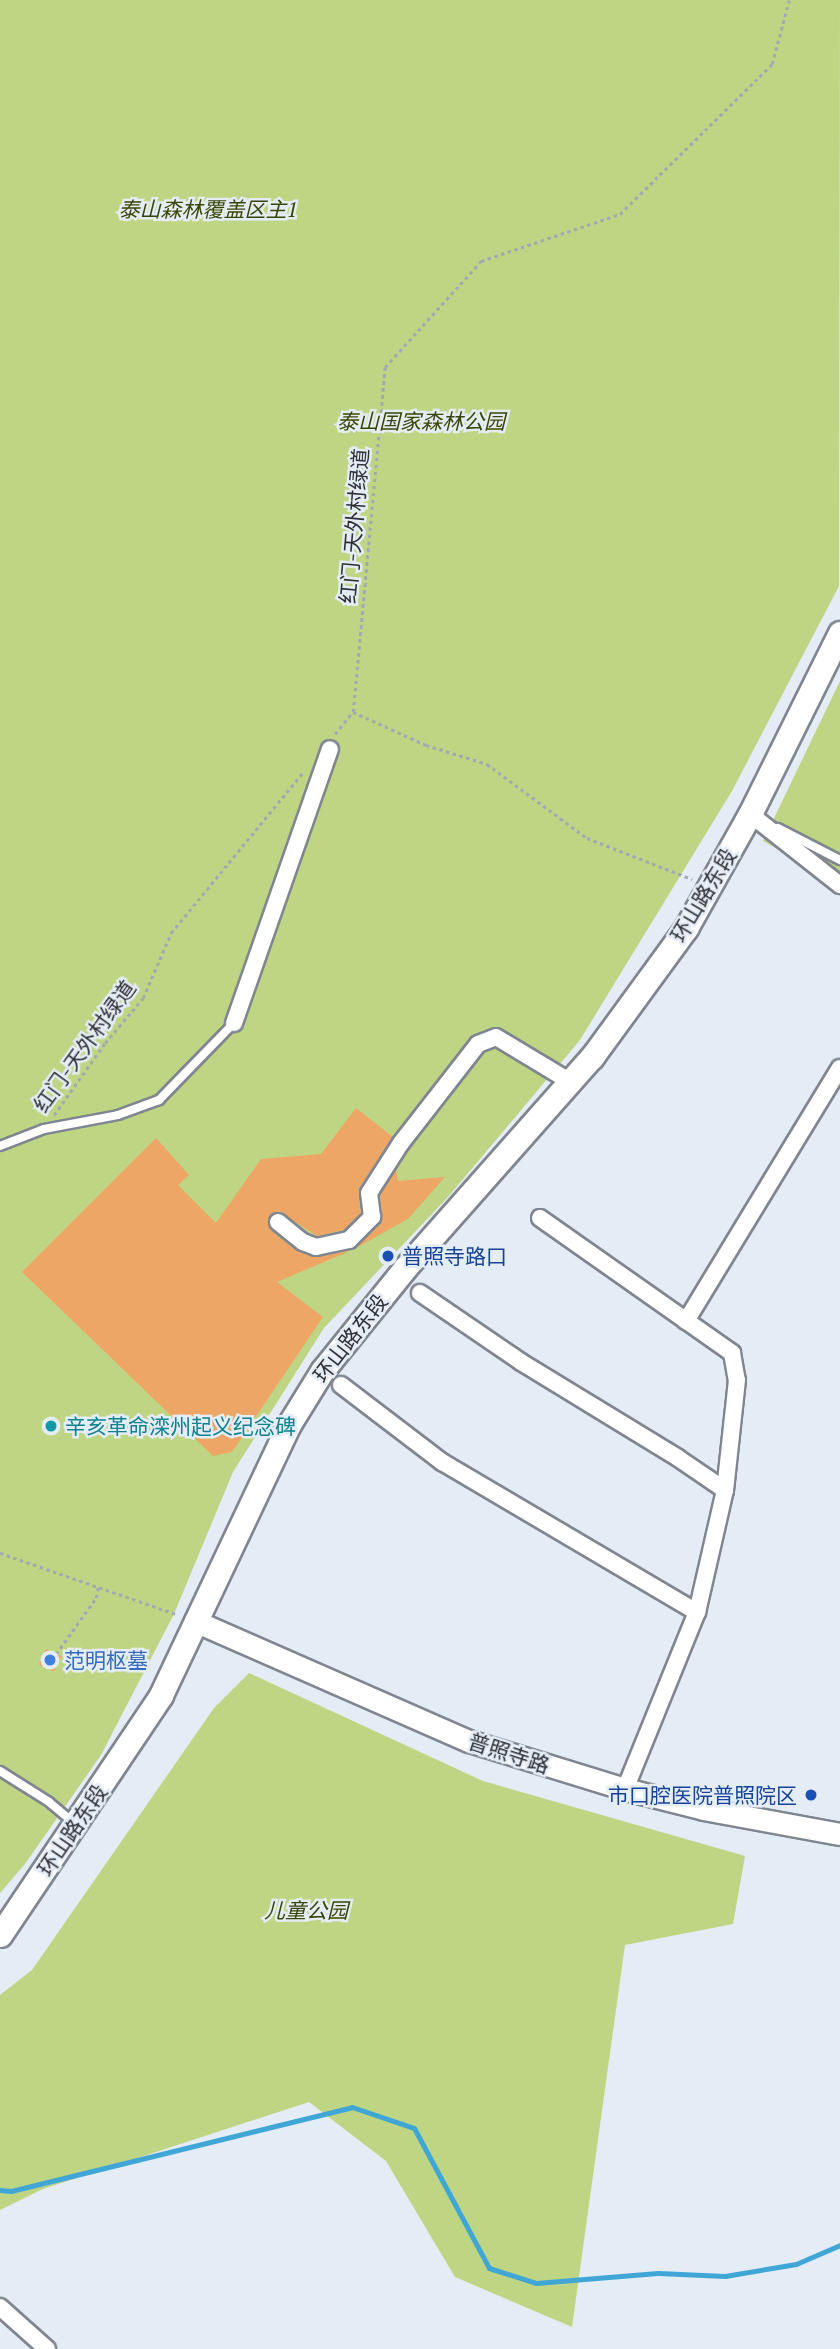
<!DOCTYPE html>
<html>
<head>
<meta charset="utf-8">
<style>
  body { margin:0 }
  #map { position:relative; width:840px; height:2349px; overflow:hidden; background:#e4ecf6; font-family:"PT Serif","Noto Sans SC",serif }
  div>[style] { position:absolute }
  .green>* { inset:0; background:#bed683 }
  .stream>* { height:5px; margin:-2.5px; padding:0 2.5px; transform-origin:2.5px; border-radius:2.5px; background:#40a6d6 }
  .building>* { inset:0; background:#eea667; transform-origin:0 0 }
  .path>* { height:2.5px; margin-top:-1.25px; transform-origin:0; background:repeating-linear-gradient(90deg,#a3a9b1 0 3.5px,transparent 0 7px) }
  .roads { filter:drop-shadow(2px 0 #7f868f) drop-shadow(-2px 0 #7f868f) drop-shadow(0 2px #7f868f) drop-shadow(0 -2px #7f868f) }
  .service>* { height:8px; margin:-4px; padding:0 4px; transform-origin:4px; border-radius:4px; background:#fff }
  .minor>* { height:16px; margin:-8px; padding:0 8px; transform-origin:8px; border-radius:8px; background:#fff }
  .tertiary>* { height:21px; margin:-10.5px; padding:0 10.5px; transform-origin:10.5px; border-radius:10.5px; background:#fff }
  .secondary>* { height:23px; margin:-11.5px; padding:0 11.5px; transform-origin:11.5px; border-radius:11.5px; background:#fff }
  .dots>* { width:19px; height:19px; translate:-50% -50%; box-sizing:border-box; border:4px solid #e4ecf6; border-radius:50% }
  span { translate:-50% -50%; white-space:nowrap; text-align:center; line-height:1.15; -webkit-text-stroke:5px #e4ecf6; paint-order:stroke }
  .park-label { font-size:21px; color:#384603; font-style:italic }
  .street-label { font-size:21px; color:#2c2f33 }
  .transit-label { font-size:21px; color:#164399 }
  .left { translate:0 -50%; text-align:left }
  .right { translate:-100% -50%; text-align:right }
  .culture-label { font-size:21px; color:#0d838f }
  .shop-label { font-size:21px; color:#366cbe }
</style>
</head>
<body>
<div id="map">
  <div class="green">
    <div style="clip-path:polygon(0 0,840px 0,839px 586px,732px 791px,580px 1040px,448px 1197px,324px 1328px,233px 1472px,174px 1614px,101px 1755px,25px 1864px,0 1893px)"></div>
    <div style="clip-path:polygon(840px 681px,840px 884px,763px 841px)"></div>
    <div style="clip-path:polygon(249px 1673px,483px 1781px,745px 1856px,733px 1924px,625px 1945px,572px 2327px,455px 2277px,386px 2161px,309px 2102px,43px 2189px,0 2210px,0 1995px,32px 1970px,214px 1708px)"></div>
  </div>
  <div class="stream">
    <div style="left:0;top:2190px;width:11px;rotate:5deg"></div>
    <div style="left:11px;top:2191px;width:351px;rotate:-13.8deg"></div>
    <div style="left:352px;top:2107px;width:65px;rotate:18.7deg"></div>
    <div style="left:414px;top:2128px;width:159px;rotate:61.8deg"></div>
    <div style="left:489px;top:2268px;width:49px;rotate:17.7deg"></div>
    <div style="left:536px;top:2283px;width:122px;rotate:-4.7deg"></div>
    <div style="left:658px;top:2273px;width:67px;rotate:2.6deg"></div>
    <div style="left:725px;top:2276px;width:72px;rotate:-9.6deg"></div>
    <div style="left:796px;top:2264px;width:48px;rotate:-23.4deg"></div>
  </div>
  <div class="building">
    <div style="clip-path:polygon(356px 1108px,393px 1137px,360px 1188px,361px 1213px,344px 1230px,317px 1236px,280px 1212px,274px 1213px,268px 1220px,271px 1230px,296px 1250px,312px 1257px,350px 1251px,277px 1282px,323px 1317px,232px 1452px,213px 1456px,22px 1272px,156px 1138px,189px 1175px,178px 1185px,216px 1223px,261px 1159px,321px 1154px)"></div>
    <div style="clip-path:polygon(396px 1170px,398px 1181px,445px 1177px,408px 1219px,356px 1248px,382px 1221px,380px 1195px)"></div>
    <div style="left:46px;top:1649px;width:17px;height:17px;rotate:25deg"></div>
  </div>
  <div class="path">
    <div style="left:353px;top:712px;width:346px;rotate:-84.7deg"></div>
    <div style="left:385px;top:367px;width:143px;rotate:-47.8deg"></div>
    <div style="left:481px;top:261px;width:147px;rotate:-18.7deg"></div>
    <div style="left:620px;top:214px;width:214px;rotate:-44.6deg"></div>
    <div style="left:772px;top:64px;width:66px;rotate:-75.1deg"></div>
    <div style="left:335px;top:734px;width:28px;rotate:-51deg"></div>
    <div style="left:353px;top:712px;width:80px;rotate:24.3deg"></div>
    <div style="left:426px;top:745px;width:64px;rotate:17.3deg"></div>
    <div style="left:487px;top:764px;width:124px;rotate:36.5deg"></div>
    <div style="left:587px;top:838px;width:113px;rotate:21.3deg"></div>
    <div style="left:54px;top:1115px;width:88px;rotate:-54.7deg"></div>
    <div style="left:105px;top:1043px;width:59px;rotate:-49.8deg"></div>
    <div style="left:143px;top:998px;width:71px;rotate:-66.7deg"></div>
    <div style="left:171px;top:933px;width:210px;rotate:-50.6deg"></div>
    <div style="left:0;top:1553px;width:186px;rotate:19.1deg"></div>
    <div style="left:56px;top:1654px;width:69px;rotate:-54.5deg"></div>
    <div style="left:96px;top:1598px;width:11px;rotate:-80deg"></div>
  </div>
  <div class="roads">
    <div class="service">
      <div style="left:778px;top:828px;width:70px;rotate:27.3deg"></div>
      <div style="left:0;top:1146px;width:47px;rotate:-21.1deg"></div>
      <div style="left:44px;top:1129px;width:75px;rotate:-10.7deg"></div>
      <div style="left:118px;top:1115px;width:44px;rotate:-20.1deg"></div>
      <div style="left:159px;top:1100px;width:107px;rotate:-45.8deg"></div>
      <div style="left:0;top:1771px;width:58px;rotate:32.3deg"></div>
      <div style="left:49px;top:1802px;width:33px;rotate:40deg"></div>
    </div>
    <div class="minor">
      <div style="left:750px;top:814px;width:115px;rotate:38.3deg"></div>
      <div style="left:234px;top:1023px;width:290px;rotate:-70.7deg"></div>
      <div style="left:540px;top:1218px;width:235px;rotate:35.1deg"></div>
      <div style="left:732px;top:1353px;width:27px;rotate:80deg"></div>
      <div style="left:737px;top:1380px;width:111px;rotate:96.2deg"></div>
      <div style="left:725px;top:1490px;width:125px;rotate:102.9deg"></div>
      <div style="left:697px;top:1612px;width:191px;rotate:112.1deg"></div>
      <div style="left:278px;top:1222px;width:32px;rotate:39deg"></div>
      <div style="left:303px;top:1242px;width:14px;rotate:21deg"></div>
      <div style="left:316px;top:1247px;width:34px;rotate:-12deg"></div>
      <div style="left:349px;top:1240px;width:33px;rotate:-45deg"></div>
      <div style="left:372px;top:1217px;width:24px;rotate:-97deg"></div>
      <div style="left:369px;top:1193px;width:59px;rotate:-57.4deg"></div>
      <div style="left:401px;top:1143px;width:125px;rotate:-52.1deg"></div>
      <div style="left:478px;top:1044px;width:19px;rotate:-21deg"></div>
      <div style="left:496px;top:1037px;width:87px;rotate:31deg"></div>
      <div style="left:420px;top:1293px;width:122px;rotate:34.3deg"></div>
      <div style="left:521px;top:1362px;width:184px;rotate:31.4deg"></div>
      <div style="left:678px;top:1458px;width:57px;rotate:34.2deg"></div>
      <div style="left:686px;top:1321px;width:296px;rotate:-58.7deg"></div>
      <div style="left:341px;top:1385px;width:127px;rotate:37.3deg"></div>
      <div style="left:442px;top:1462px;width:296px;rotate:30.5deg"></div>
      <div style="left:0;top:2307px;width:63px;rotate:41.8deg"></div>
    </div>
    <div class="tertiary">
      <div style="left:195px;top:1621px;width:299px;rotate:23.7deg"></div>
      <div style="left:469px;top:1741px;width:163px;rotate:17.1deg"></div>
      <div style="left:625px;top:1789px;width:81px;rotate:14.2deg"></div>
      <div style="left:704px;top:1809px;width:138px;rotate:10.4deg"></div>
    </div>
    <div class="secondary">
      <div style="left:0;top:1935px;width:289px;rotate:-56.1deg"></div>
      <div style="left:161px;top:1695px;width:297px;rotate:-64.7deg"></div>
      <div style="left:288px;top:1426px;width:65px;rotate:-58.3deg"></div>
      <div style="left:322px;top:1371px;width:132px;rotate:-51.1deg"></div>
      <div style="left:405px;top:1268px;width:282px;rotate:-48.5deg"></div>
      <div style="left:592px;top:1057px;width:160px;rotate:-53.9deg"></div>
      <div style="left:686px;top:928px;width:131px;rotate:-60.7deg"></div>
      <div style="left:750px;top:814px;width:202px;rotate:-63.6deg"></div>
    </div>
  </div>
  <div class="dots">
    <div style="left:388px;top:1256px;background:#1a4fb4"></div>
    <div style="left:51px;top:1426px;background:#0f9aa8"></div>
    <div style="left:50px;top:1660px;background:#3f7fe0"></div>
    <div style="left:811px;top:1795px;background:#1a4fb4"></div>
  </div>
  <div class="park-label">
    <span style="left:208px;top:209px">泰山森林覆盖区主1</span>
    <span style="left:421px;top:421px">泰山国家森林公园</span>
    <span style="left:306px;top:1910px">儿童公园</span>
  </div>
  <div class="street-label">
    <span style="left:354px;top:526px;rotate:-85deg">红门-天外村绿道</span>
    <span style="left:703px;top:895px;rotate:-59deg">环山路东段</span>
    <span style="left:84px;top:1046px;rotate:-54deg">红门-天外村绿道</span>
    <span style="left:350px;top:1338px;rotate:-52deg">环山路东段</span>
    <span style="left:509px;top:1753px;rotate:18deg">普照寺路</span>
    <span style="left:72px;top:1830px;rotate:-56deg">环山路东段</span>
  </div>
  <div class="transit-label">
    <span class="left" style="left:402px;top:1256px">普照寺路口</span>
    <span class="right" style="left:797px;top:1795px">市口腔医院普照院区</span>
  </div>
  <div class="culture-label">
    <span class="left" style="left:65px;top:1426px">辛亥革命滦州起义纪念碑</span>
  </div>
  <div class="shop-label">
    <span class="left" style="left:64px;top:1660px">范明枢墓</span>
  </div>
</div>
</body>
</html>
